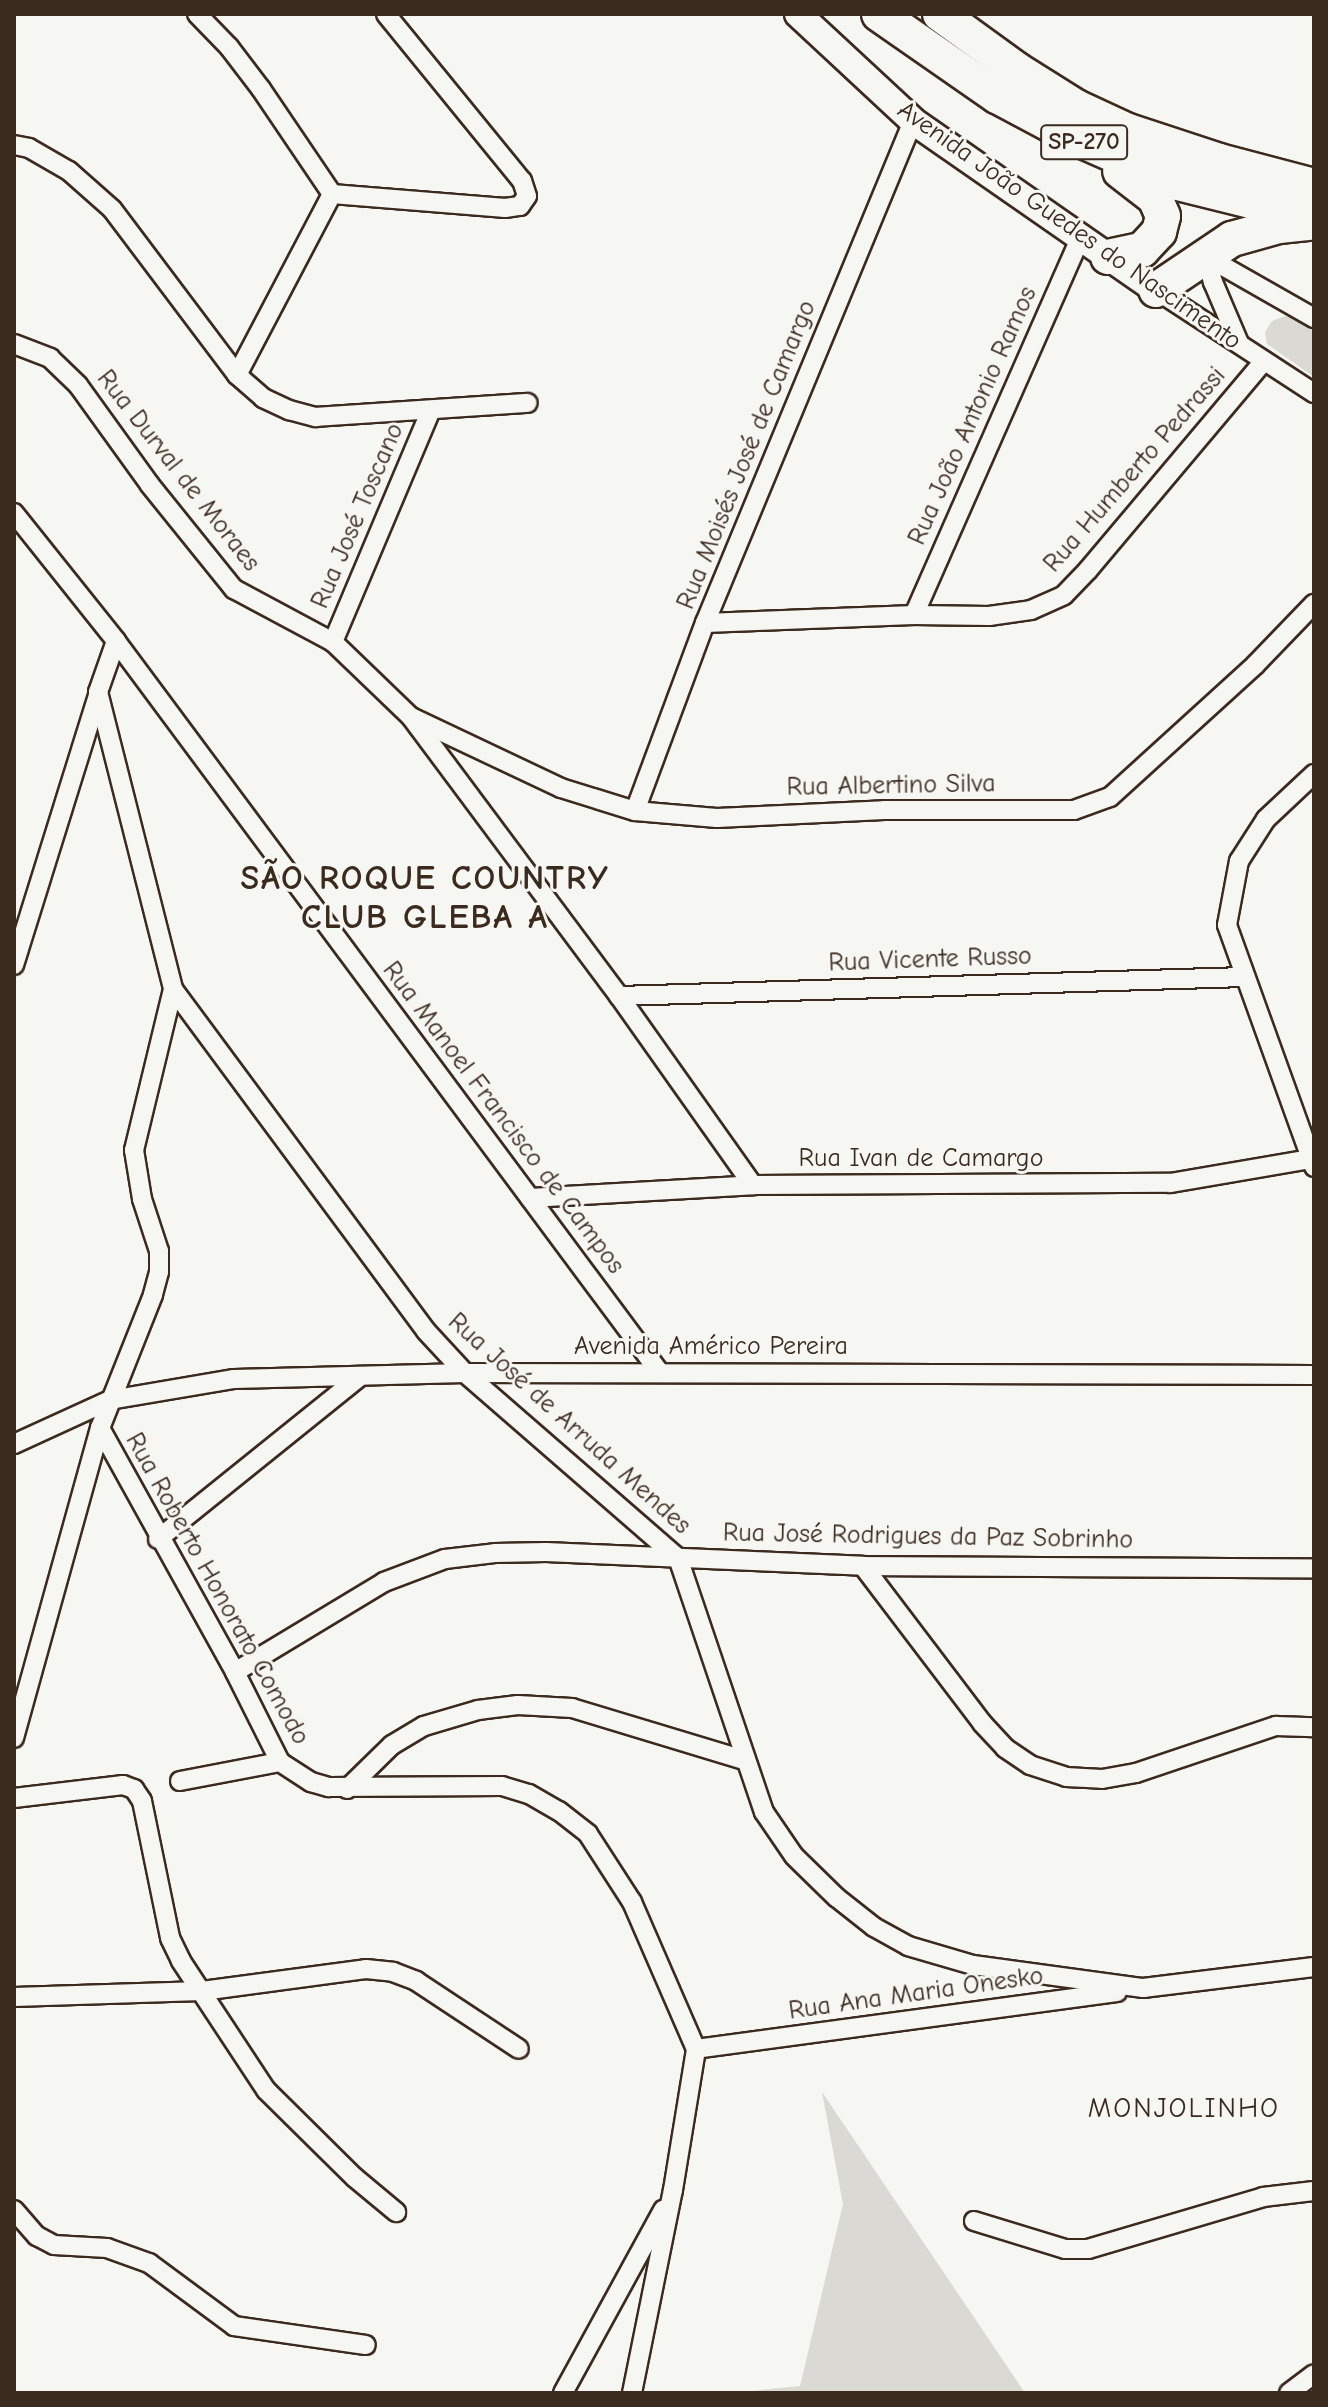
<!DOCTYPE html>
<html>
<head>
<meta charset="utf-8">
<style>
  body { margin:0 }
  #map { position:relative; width:1328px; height:2407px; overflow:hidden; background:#f6f6f2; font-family:"Comic Neue",sans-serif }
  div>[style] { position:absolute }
  .green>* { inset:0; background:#dad9d3 }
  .roads { filter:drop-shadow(2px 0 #3b2a1e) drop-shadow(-2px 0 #3b2a1e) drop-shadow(0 2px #3b2a1e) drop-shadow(0 -2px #3b2a1e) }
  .street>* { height:18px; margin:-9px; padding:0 9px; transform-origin:9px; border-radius:9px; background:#f6f6f2 }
  .secondary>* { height:26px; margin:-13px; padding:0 13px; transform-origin:13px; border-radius:13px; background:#f6f6f2 }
  .highway>* { height:34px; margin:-17px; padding:0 17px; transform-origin:17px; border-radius:17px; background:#f6f6f2 }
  span { translate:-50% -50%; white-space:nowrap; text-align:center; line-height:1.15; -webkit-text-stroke:6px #f6f6f2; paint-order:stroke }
  .shield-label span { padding:2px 6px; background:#f6f6f2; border:2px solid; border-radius:6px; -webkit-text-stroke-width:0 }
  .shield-label { font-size:24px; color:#3b2a1e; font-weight:700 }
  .street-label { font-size:26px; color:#3b2a1e }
  .neighbourhood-label { font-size:28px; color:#3b2a1e; letter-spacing:2px }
  .district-label { font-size:34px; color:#3b2a1e; font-weight:700; letter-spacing:2px }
  .frame { position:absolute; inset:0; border:16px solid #3b2a1e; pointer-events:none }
</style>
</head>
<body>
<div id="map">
  <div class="green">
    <div style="clip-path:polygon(1285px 316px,1314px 323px,1314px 377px,1267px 344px,1265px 332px,1272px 321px)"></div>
    <div style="clip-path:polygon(822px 2092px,1025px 2393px,731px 2393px,800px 2386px,843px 2204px)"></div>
  </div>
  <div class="roads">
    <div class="street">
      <div style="left:197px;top:14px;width:46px;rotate:45.9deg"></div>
      <div style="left:229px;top:47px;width:53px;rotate:52.7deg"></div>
      <div style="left:261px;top:89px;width:127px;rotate:55.9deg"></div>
      <div style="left:332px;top:194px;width:174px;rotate:4.6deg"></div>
      <div style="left:505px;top:208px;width:15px;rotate:-8deg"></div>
      <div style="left:520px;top:206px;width:12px;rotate:-55deg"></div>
      <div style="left:527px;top:196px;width:16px;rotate:-108deg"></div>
      <div style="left:522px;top:181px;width:215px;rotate:-129.2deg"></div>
      <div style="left:14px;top:145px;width:15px;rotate:11deg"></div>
      <div style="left:29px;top:148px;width:46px;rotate:29.9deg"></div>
      <div style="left:69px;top:171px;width:57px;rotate:41.5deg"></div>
      <div style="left:112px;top:209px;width:208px;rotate:53deg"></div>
      <div style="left:237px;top:375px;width:35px;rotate:41deg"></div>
      <div style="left:263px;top:398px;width:29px;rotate:25deg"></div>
      <div style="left:289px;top:410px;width:28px;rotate:15deg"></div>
      <div style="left:316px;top:417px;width:212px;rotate:-3.8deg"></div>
      <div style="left:1207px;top:257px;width:123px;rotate:29.7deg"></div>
      <div style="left:1207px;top:257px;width:26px;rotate:77deg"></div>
      <div style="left:1213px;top:282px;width:66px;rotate:66.9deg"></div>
      <div style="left:1156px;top:290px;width:189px;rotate:33.1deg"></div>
      <div style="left:14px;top:344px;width:39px;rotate:21deg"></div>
      <div style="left:50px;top:358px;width:39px;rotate:44deg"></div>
      <div style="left:78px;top:385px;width:123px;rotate:54.2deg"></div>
      <div style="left:150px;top:485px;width:134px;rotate:51.1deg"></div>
      <div style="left:234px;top:589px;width:112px;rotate:28.2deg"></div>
      <div style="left:333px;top:642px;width:108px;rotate:43.9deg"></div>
      <div style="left:411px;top:717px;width:348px;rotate:53.3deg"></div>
      <div style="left:619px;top:996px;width:232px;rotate:54.7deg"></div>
      <div style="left:237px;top:375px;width:204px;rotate:-62.3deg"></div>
      <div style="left:14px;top:513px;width:164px;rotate:51.4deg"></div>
      <div style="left:116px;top:641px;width:912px;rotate:53.38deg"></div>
      <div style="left:914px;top:615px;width:412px;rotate:-66.2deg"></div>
      <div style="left:705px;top:623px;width:209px;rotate:-2.2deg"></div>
      <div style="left:914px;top:615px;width:75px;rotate:0.8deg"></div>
      <div style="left:989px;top:616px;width:42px;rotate:-8.1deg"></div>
      <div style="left:1031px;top:610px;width:36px;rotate:-24deg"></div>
      <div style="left:1064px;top:595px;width:35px;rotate:-46deg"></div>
      <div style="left:1088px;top:570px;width:273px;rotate:-49.9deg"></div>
      <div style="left:116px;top:641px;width:54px;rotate:109.4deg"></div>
      <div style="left:98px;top:692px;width:306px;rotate:75.8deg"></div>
      <div style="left:173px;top:989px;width:425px;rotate:53.5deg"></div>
      <div style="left:426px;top:1331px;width:57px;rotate:47.1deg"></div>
      <div style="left:465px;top:1373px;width:282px;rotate:41deg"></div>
      <div style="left:678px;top:1558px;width:268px;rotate:71.3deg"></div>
      <div style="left:764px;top:1812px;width:53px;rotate:55.7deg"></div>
      <div style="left:794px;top:1856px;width:59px;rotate:44.3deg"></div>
      <div style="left:836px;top:1897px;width:48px;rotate:38.3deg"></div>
      <div style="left:874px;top:1927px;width:39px;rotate:29deg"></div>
      <div style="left:908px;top:1946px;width:68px;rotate:16.3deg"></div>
      <div style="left:973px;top:1965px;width:172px;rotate:7.7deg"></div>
      <div style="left:1143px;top:1988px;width:172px;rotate:-7deg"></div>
      <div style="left:333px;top:642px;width:252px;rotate:-67.1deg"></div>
      <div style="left:413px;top:718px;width:164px;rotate:25.3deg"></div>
      <div style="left:561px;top:788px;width:77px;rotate:17.3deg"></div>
      <div style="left:635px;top:811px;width:82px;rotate:4.9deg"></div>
      <div style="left:717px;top:818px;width:167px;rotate:-2.7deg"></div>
      <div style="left:884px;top:810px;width:190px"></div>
      <div style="left:1074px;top:810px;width:38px;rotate:-20deg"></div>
      <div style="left:1110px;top:797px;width:196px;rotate:-42.3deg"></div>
      <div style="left:1255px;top:665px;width:85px;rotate:-46deg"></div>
      <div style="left:1314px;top:774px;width:66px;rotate:136.8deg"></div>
      <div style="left:1266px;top:819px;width:50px;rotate:122.7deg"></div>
      <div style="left:1239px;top:861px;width:65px;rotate:100.6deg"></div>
      <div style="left:1227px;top:925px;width:257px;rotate:70.2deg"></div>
      <div style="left:635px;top:811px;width:201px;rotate:-69.6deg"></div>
      <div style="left:705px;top:623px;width:543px;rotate:-67.49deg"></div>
      <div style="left:14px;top:965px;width:283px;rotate:-72.7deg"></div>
      <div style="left:173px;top:989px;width:166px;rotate:103.6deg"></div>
      <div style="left:134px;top:1150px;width:50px;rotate:80.7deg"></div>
      <div style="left:142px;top:1199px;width:55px;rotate:71.9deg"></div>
      <div style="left:159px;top:1251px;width:21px;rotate:90deg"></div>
      <div style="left:159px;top:1272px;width:24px;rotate:105deg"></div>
      <div style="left:153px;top:1295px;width:143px;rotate:111.7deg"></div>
      <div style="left:100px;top:1428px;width:279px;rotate:61deg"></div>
      <div style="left:235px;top:1672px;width:101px;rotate:63.4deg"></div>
      <div style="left:280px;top:1762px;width:37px;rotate:33deg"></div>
      <div style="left:311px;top:1782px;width:19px;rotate:16deg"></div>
      <div style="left:329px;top:1787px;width:173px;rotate:-0.3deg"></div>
      <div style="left:502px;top:1786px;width:28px;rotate:17deg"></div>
      <div style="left:529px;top:1794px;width:34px;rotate:30deg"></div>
      <div style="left:559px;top:1811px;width:37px;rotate:38deg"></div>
      <div style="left:588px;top:1834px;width:81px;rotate:57.1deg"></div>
      <div style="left:632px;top:1902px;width:160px;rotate:66.5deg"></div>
      <div style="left:619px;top:996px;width:624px;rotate:-1.74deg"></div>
      <div style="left:530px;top:1198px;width:223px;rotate:-3.3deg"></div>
      <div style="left:753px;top:1185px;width:417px;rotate:-0.3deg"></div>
      <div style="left:1170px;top:1183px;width:143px;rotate:-9.7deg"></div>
      <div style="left:14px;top:1444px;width:106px;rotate:-24.6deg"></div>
      <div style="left:110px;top:1400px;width:126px;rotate:-9.6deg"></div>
      <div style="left:234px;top:1379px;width:231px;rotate:-1.5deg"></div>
      <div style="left:465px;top:1373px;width:849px;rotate:0.13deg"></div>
      <div style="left:158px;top:1539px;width:257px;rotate:-38.8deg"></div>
      <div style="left:863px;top:1566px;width:197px;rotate:52.8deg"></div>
      <div style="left:982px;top:1723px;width:34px;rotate:47deg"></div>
      <div style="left:1005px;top:1748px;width:30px;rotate:34deg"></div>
      <div style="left:1030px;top:1765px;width:38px;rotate:18deg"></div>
      <div style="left:1066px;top:1777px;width:36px;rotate:3deg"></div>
      <div style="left:1102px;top:1779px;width:35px;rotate:-10deg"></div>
      <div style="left:1136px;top:1773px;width:148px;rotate:-18.6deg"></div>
      <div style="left:1276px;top:1726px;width:38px;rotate:2deg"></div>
      <div style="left:235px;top:1672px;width:174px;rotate:-31.1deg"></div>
      <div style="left:384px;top:1582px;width:65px;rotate:-20.7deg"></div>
      <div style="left:445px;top:1559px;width:50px;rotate:-6.8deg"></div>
      <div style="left:495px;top:1553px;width:51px;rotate:-1.1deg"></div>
      <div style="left:546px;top:1552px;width:317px;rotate:2.5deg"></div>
      <div style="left:863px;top:1566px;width:451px;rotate:0.3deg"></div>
      <div style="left:14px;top:1738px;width:322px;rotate:-74.5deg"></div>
      <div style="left:180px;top:1781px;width:102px;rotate:-10.8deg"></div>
      <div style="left:347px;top:1789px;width:63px;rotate:-44.4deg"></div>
      <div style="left:392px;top:1745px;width:37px;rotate:-31deg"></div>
      <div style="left:424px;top:1726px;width:56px;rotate:-16.5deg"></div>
      <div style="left:478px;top:1710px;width:40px;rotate:-7.1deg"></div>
      <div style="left:518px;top:1705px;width:54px;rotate:3.2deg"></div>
      <div style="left:572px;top:1708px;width:180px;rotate:16.8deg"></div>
      <div style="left:14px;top:1798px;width:110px;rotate:-6.8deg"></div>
      <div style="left:123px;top:1785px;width:12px;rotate:20deg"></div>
      <div style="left:134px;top:1789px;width:14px;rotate:56deg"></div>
      <div style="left:142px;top:1801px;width:140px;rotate:78.4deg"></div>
      <div style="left:170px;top:1938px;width:25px;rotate:64deg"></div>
      <div style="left:181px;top:1961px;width:154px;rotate:56.6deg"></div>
      <div style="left:266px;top:2090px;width:124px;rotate:44.7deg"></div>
      <div style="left:354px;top:2177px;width:55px;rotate:39.8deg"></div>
      <div style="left:14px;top:1997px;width:188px;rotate:-1.8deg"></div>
      <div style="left:202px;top:1991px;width:165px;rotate:-7.6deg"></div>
      <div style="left:366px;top:1969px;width:27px;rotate:6deg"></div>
      <div style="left:393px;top:1972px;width:25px;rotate:21deg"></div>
      <div style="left:416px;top:1981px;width:123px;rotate:33.4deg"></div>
      <div style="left:696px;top:2049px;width:425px;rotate:-7.7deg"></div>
      <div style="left:14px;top:2210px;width:35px;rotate:49deg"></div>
      <div style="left:37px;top:2236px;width:19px;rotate:28deg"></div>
      <div style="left:54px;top:2245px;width:53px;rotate:3.2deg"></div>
      <div style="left:107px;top:2248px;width:45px;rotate:19.7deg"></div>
      <div style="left:149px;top:2263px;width:106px;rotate:36.5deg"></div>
      <div style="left:234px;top:2326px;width:133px;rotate:8.2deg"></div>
      <div style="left:974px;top:2221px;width:95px;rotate:17.1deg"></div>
      <div style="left:1065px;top:2249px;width:23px"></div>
      <div style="left:1088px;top:2249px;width:183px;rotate:-16.5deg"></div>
      <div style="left:1263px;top:2197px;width:51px;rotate:-6.7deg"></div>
      <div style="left:563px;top:2393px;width:209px;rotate:-61.3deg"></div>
      <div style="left:632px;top:2393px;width:207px;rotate:-78.6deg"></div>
      <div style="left:673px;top:2190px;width:143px;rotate:-80.7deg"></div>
      <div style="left:1289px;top:2393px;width:31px;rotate:-37deg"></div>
    </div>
    <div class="secondary">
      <div style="left:798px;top:14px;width:157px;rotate:42.9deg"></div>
      <div style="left:913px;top:121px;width:296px;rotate:34.8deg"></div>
    </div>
    <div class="highway">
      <div style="left:879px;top:14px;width:144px;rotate:34.8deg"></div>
      <div style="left:997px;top:96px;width:92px;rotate:28deg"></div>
      <div style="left:1078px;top:139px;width:109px;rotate:23.7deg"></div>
      <div style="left:1178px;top:183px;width:140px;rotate:14deg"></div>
      <div style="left:940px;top:14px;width:95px;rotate:36deg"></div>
      <div style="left:1017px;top:70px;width:70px;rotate:32.1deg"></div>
      <div style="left:1076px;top:107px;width:57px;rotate:24.8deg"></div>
      <div style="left:1128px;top:131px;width:96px;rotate:18.2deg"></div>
      <div style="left:1219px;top:161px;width:98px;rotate:14.7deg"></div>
      <div style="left:1108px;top:257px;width:35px;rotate:-12deg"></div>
      <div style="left:1142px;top:250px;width:25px;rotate:-47deg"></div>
      <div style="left:1159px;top:232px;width:16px;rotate:-76deg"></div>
      <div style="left:1163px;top:216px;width:20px;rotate:-114deg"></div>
      <div style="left:1155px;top:198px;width:44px;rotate:-142.4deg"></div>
      <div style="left:1156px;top:290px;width:92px;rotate:-33.9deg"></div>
      <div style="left:1232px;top:239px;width:49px;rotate:-15.5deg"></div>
      <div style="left:1279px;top:226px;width:31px;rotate:-6deg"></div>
    </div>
  </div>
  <div class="shield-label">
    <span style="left:1084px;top:142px">SP-270</span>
  </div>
  <div class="street-label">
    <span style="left:1069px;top:226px;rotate:35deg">Avenida João Guedes do Nascimento</span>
    <span style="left:973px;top:416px;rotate:-66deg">Rua João Antonio Ramos</span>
    <span style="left:747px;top:455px;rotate:-68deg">Rua Moisés José de Camargo</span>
    <span style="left:1135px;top:470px;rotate:-49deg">Rua Humberto Pedrassi</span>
    <span style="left:178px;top:471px;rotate:52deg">Rua Durval de Moraes</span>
    <span style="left:358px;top:516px;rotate:-67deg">Rua José Toscano</span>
    <span style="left:891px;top:786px;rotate:-1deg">Rua Albertino Silva</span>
    <span style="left:930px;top:960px;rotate:-2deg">Rua Vicente Russo</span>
    <span style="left:503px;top:1118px;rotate:53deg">Rua Manoel Francisco de Campos</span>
    <span style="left:921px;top:1159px">Rua Ivan de Camargo</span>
    <span style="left:711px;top:1347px">Avenida Américo Pereira</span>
    <span style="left:569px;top:1424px;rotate:42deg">Rua José de Arruda Mendes</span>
    <span style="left:928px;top:1537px;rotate:1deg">Rua José Rodrigues da Paz Sobrinho</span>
    <span style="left:217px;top:1589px;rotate:61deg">Rua Roberto Honorato Comodo</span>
    <span style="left:916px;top:1994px;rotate:-8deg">Rua Ana Maria Onesko</span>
  </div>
  <div class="neighbourhood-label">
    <span style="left:1184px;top:2108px">MONJOLINHO</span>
  </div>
  <div class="district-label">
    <span style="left:425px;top:898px">SÃO ROQUE COUNTRY<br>CLUB GLEBA A</span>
  </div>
  <div class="frame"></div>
</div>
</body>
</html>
